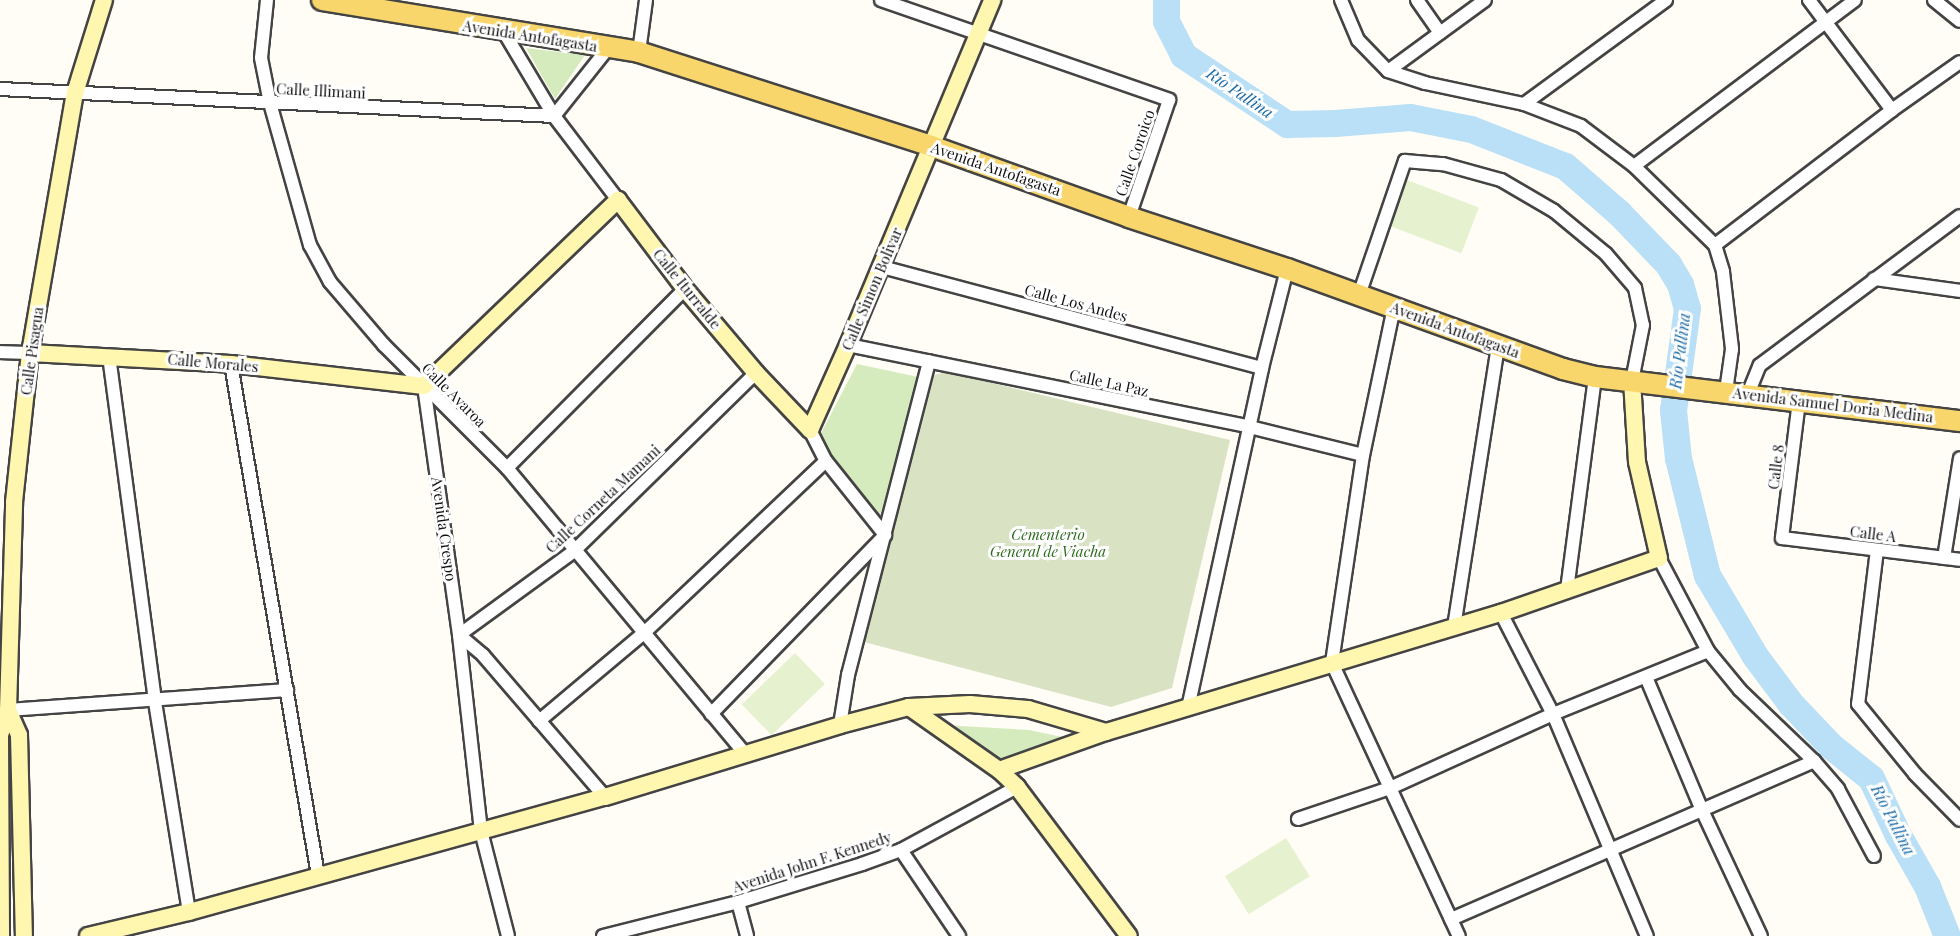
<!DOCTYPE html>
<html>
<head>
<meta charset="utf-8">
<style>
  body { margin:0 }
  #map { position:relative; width:1960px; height:936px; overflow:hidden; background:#fffdf5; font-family:"Playfair Display",serif }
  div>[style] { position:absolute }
  .green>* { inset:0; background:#d5ebbd }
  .cemetery>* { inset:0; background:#d9e3c4 }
  .pitch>* { inset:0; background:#e6f2cf; transform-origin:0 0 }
  .river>* { height:27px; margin:-13.5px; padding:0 13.5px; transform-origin:13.5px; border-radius:13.5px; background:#b9e0f7 }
  .roads { filter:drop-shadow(2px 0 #444) drop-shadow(-2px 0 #444) drop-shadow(0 2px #444) drop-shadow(0 -2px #444) }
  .street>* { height:12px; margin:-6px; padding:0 6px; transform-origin:6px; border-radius:6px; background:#fff }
  .secondary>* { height:16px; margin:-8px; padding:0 8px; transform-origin:8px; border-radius:8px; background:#fff6b0 }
  .primary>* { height:20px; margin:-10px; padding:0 10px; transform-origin:10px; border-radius:10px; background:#f9d66b }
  span { translate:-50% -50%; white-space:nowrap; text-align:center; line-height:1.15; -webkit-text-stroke:6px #fff; paint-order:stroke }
  .street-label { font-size:15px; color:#111 }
  .park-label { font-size:15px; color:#2f6b1f; font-style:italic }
  .water-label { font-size:16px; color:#1768a6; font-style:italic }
</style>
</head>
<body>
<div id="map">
  <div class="green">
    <div style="clip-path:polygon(526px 48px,585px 55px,555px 99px)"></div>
    <div style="clip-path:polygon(857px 364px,923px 378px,880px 515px,818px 439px)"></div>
    <div style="clip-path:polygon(942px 725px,1029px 730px,1067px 738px,993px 762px)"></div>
  </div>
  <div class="cemetery">
    <div style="clip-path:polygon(946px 372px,1230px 440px,1172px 688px,1111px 707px,864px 642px,934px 375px)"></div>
  </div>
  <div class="pitch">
    <div style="left:1407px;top:180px;width:77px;height:49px;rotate:21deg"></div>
    <div style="left:795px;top:653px;width:43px;height:74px;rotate:46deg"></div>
    <div style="left:1286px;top:838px;width:45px;height:72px;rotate:58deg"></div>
  </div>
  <div class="river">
    <div style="left:1166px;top:0;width:21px;rotate:90deg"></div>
    <div style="left:1166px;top:21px;width:38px;rotate:63deg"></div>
    <div style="left:1183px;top:55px;width:125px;rotate:33.6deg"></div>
    <div style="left:1287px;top:124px;width:48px;rotate:-1.2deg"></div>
    <div style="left:1335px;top:123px;width:75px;rotate:-4.6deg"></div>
    <div style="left:1410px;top:117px;width:62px;rotate:11.1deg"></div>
    <div style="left:1471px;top:129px;width:101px;rotate:21.5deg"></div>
    <div style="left:1565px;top:166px;width:72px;rotate:41deg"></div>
    <div style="left:1619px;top:213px;width:71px;rotate:46.1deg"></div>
    <div style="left:1668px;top:264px;width:23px;rotate:59deg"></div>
    <div style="left:1680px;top:284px;width:25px;rotate:74deg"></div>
    <div style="left:1687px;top:308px;width:103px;rotate:97.8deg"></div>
    <div style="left:1673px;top:410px;width:48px;rotate:84.1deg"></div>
    <div style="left:1678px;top:458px;width:121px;rotate:76.1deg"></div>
    <div style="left:1707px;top:575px;width:94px;rotate:59.3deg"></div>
    <div style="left:1755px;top:656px;width:59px;rotate:53.3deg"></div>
    <div style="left:1790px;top:703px;width:59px;rotate:46.4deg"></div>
    <div style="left:1831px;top:746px;width:51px;rotate:38.7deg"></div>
    <div style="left:1871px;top:778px;width:63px;rotate:64.7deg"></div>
    <div style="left:1898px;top:835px;width:59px;rotate:60.4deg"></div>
    <div style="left:1927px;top:886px;width:54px;rotate:68.2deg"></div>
  </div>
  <div class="roads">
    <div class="street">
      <div style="left:267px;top:0;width:58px;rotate:95.9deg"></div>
      <div style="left:261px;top:58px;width:46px;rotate:78.7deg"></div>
      <div style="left:270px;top:103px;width:148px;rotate:74.3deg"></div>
      <div style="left:310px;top:245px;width:42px;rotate:61.6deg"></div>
      <div style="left:330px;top:282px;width:83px;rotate:49.4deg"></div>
      <div style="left:384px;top:345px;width:174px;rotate:45deg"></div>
      <div style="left:507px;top:468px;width:373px;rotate:50.2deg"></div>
      <div style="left:881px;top:0;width:305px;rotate:19.1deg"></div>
      <div style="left:1169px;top:100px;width:124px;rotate:108.9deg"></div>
      <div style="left:1341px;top:0;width:43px;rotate:67deg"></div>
      <div style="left:1358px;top:40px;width:43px;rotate:45.9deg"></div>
      <div style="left:1388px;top:71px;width:39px;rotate:18deg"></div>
      <div style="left:1425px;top:83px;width:101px;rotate:12deg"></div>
      <div style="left:1524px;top:104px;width:61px;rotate:21.1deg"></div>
      <div style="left:1581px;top:126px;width:66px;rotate:37deg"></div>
      <div style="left:1634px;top:166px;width:113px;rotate:44.3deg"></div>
      <div style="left:1715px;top:245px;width:28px;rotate:73deg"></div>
      <div style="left:1723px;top:272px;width:78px;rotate:83.3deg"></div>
      <div style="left:1732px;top:349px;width:42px;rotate:98.1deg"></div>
      <div style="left:1417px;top:0;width:40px;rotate:55.1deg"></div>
      <div style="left:1809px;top:0;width:138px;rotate:53deg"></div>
      <div style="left:1934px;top:0;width:33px;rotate:39deg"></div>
      <div style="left:504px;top:32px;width:98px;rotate:59.2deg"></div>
      <div style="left:554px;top:116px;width:106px;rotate:52.7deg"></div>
      <div style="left:639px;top:52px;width:52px;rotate:-82.3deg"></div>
      <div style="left:1388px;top:71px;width:120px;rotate:-36.2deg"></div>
      <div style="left:0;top:89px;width:555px;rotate:2.79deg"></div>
      <div style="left:1524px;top:104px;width:176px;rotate:-36.2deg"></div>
      <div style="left:554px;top:116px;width:87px;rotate:-51.5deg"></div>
      <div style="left:1634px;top:166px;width:276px;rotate:-36.9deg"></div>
      <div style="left:1715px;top:245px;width:223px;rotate:-37.3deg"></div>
      <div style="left:1892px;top:110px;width:83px;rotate:-35.2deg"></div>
      <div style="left:882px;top:267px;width:393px;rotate:14.9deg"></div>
      <div style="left:1874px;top:279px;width:87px;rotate:7.9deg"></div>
      <div style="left:1359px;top:295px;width:142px;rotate:-71.1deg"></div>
      <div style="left:1405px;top:161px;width:38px;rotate:5deg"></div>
      <div style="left:1443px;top:164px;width:60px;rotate:15.4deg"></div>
      <div style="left:1501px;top:180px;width:61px;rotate:30.3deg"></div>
      <div style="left:1554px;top:211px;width:67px;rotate:39.6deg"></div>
      <div style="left:1606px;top:254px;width:45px;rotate:49.5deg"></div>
      <div style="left:1635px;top:288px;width:38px;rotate:78deg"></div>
      <div style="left:1643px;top:325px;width:57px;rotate:101.1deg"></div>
      <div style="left:1394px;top:307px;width:151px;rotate:101.8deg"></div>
      <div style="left:1363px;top:455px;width:210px;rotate:98.5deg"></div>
      <div style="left:1332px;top:663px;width:301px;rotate:65.1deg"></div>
      <div style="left:848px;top:345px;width:410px;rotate:11.5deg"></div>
      <div style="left:1250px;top:427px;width:116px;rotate:13.9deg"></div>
      <div style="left:0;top:352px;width:30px;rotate:2deg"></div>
      <div style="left:109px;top:356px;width:349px;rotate:82.4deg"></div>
      <div style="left:155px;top:702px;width:213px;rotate:80.8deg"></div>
      <div style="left:231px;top:364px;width:518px;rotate:80.34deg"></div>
      <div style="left:424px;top:386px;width:251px;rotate:82deg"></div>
      <div style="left:459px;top:635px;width:197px;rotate:83.6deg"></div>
      <div style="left:481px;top:831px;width:108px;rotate:75.6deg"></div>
      <div style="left:1748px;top:394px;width:31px;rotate:-68deg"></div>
      <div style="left:1760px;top:365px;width:249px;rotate:-36.7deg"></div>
      <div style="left:1799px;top:401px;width:138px;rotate:97.1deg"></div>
      <div style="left:1782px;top:538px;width:179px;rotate:7deg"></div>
      <div style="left:810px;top:430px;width:35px;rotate:63deg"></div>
      <div style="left:826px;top:461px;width:95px;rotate:51.4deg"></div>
      <div style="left:507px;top:468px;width:252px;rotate:-45.2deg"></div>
      <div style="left:1877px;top:550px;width:155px;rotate:97deg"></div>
      <div style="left:1858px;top:704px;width:90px;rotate:50.8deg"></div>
      <div style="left:1915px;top:774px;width:64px;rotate:45.6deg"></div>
      <div style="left:1659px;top:558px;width:105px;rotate:62.2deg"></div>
      <div style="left:1708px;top:651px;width:50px;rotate:50.6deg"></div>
      <div style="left:1740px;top:690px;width:103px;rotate:43.8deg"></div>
      <div style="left:1814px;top:761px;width:37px;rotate:49deg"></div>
      <div style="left:1838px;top:789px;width:76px;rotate:61.8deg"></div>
      <div style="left:1944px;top:558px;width:101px;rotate:-80.9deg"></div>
      <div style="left:1567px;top:590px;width:215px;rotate:-82.5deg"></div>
      <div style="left:1501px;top:613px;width:114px;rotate:62.8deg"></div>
      <div style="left:1553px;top:714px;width:241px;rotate:67.1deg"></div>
      <div style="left:1454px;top:627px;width:283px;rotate:-81.1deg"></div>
      <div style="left:1646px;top:677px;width:142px;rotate:67.2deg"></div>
      <div style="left:1701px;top:808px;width:141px;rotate:64.9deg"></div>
      <div style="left:1188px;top:708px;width:348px;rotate:-77.7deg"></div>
      <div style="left:1262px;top:368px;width:102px;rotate:-75.8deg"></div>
      <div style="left:8px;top:710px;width:280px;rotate:-4.1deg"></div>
      <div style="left:711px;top:714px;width:248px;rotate:-45.8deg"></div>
      <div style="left:539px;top:721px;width:137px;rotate:-40deg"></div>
      <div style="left:644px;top:633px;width:250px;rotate:-43.4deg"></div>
      <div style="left:840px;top:725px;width:51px;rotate:-80.9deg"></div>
      <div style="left:848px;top:675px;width:324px;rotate:-75.5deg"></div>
      <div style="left:605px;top:797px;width:187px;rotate:-130.7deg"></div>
      <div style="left:483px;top:655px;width:31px;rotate:-140deg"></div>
      <div style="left:459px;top:635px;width:142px;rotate:-36.1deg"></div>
      <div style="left:574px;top:551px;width:255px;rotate:-44.4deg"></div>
      <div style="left:1298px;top:819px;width:97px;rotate:-18.6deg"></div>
      <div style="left:1390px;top:788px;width:179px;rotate:-24.4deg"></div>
      <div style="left:1553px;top:714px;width:167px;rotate:-22.1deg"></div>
      <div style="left:901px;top:850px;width:104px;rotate:56deg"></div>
      <div style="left:738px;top:902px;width:35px;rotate:75deg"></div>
      <div style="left:1451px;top:919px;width:396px;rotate:-23.5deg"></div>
      <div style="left:603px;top:936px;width:139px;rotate:-14.1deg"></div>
      <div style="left:738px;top:902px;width:130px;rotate:-17deg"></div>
      <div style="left:862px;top:864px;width:41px;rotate:-19.7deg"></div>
      <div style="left:901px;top:850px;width:132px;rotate:-28.5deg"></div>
    </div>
    <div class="secondary">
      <div style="left:30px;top:353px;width:201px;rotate:3.1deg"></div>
      <div style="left:231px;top:364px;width:194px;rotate:6.5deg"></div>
      <div style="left:424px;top:386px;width:269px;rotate:-43.8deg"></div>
      <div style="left:618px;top:200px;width:111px;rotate:53deg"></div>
      <div style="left:685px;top:289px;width:110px;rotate:49.8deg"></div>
      <div style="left:756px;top:373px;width:79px;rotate:46.5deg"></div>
      <div style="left:810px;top:430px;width:93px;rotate:-65.9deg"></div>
      <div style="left:848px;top:345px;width:374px;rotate:-67.3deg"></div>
      <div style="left:909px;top:707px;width:110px;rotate:35deg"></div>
      <div style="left:999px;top:770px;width:25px;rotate:43deg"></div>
      <div style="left:1017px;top:787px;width:186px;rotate:53.1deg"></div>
      <div style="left:8px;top:710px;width:27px;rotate:66deg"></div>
      <div style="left:19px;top:735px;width:201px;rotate:88.6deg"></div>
      <div style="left:0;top:735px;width:26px;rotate:-72deg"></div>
      <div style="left:8px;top:710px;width:208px;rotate:-88.3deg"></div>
      <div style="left:14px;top:502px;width:150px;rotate:-83.9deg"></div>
      <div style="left:30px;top:353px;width:264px;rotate:-80.2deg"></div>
      <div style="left:75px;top:93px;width:97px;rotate:-72.7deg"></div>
      <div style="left:0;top:738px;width:198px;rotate:89.7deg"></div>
      <div style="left:999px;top:770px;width:114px;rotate:-19.6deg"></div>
      <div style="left:1106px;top:732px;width:413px;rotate:-16.8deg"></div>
      <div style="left:1501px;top:613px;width:167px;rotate:-19.2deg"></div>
      <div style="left:1659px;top:558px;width:98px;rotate:-102.9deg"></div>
      <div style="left:1637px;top:462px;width:81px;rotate:-93.5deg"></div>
      <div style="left:88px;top:936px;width:104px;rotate:-13.4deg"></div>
      <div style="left:189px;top:912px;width:432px;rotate:-15.5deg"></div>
      <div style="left:605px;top:797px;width:246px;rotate:-17deg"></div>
      <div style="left:840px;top:725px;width:71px;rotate:-14.6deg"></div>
      <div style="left:909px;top:707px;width:61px;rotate:-2.8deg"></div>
      <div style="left:970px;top:704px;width:58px;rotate:4.9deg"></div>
      <div style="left:1028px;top:709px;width:81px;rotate:16.4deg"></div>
    </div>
    <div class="primary">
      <div style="left:322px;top:0;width:321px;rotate:9.3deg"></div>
      <div style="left:639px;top:52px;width:307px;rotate:17.8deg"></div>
      <div style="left:931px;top:146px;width:210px;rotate:19.7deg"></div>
      <div style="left:1129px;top:217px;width:166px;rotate:18.2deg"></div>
      <div style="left:1287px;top:269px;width:294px;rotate:19.9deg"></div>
      <div style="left:1563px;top:369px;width:33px;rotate:14deg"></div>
      <div style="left:1595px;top:377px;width:368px;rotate:6.9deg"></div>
    </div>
  </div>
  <div class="street-label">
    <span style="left:530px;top:36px;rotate:9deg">Avenida Antofagasta</span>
    <span style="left:321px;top:91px;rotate:3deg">Calle Illimani</span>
    <span style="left:1135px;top:153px;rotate:-71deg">Calle Coroico</span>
    <span style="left:996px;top:169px;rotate:19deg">Avenida Antofagasta</span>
    <span style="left:687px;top:289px;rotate:51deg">Calle Iturralde</span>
    <span style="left:872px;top:289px;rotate:-67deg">Calle Simon Bolivar</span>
    <span style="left:1076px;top:303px;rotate:15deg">Calle Los Andes</span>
    <span style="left:1455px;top:330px;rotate:20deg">Avenida Antofagasta</span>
    <span style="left:32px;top:351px;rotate:-82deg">Calle Pisagua</span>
    <span style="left:213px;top:363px;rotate:5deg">Calle Morales</span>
    <span style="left:1109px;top:383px;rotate:12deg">Calle La Paz</span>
    <span style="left:454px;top:395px;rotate:45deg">Calle Avaroa</span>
    <span style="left:1833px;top:405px;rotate:7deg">Avenida Samuel Doria Medina</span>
    <span style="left:1776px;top:467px;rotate:-83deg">Calle 8</span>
    <span style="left:603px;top:499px;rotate:-43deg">Calle Corneta Mamani</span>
    <span style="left:444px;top:529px;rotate:82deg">Avenida Crespo</span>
    <span style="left:1873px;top:534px;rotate:7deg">Calle A</span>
    <span style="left:812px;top:862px;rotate:-18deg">Avenida John F. Kennedy</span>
  </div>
  <div class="park-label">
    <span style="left:1048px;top:543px">Cementerio<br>General de Viacha</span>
  </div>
  <div class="water-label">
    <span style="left:1240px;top:93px;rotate:34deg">Río Pallina</span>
    <span style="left:1680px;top:351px;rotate:-83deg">Río Pallina</span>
    <span style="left:1893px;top:820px;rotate:63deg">Río Pallina</span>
  </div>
</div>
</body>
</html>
